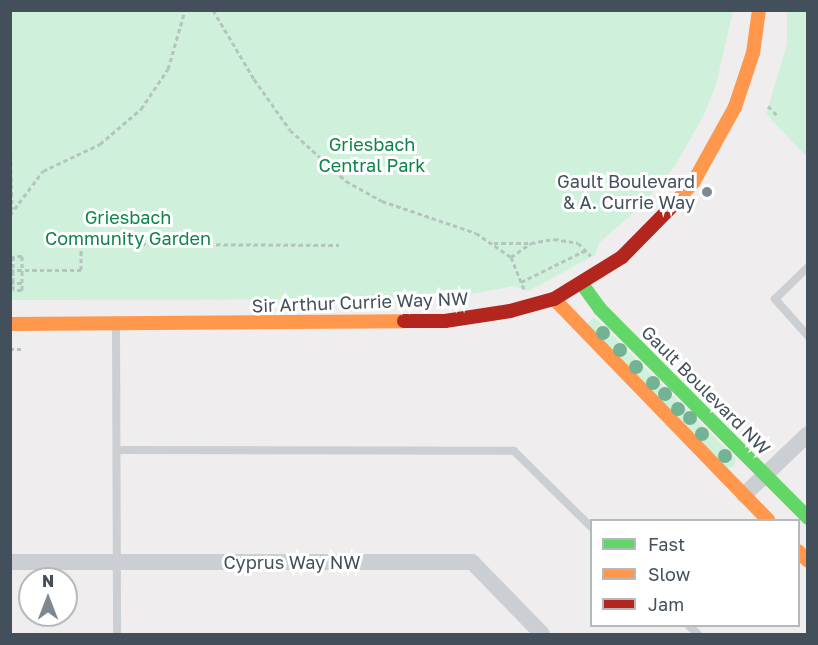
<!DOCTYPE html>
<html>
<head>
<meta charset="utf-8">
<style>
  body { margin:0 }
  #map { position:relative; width:818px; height:645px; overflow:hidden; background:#efeded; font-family:"Golos Text",sans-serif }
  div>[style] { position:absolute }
  .green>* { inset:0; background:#cff0db }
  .path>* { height:3px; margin-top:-1.5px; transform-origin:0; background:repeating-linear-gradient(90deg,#b6c4c0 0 4.5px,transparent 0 7.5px) }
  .lane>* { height:8px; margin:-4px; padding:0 4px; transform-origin:4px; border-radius:4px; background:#cbced2 }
  .street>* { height:16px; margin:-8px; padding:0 8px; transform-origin:8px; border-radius:8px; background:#cbced2 }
  .fast>* { height:14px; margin:-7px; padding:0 7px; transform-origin:7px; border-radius:7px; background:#63d668 }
  .slow>* { height:14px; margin:-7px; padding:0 7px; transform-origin:7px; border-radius:7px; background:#ff974d }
  .jam>* { height:14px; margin:-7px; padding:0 7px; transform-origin:7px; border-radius:7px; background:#b3261e }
  .trees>* { width:14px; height:14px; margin:-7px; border-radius:50%; background:#73b393 }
  .dots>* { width:16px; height:16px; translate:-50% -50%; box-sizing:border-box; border:3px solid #fff; border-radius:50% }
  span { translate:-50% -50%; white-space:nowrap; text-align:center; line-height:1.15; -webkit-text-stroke:6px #fff; paint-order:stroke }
  .park-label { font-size:18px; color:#0d8449 }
  .poi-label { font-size:18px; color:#43505c }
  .right { translate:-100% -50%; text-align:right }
  .street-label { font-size:18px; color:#43505c }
  .frame { position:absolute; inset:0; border:12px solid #43505c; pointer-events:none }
  .legend { position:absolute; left:590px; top:519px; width:210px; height:108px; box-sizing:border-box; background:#fff; border:2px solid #b4b9be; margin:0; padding:8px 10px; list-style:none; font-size:18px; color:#43505c }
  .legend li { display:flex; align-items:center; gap:12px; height:30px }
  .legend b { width:30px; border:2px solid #b4b9be }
  .north { position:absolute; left:18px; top:567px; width:60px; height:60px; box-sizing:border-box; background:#fff; border:2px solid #b4b9be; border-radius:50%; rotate:0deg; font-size:16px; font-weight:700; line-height:24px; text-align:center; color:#43505c }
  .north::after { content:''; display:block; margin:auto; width:21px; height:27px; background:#7f878f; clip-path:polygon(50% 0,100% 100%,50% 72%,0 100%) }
</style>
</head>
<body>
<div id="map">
  <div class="green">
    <div style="clip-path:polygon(10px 11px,11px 10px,733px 11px,716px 85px,703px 117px,674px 167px,640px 207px,599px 243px,595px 255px,528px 291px,514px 286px,444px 299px,11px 300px)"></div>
    <div style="clip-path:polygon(787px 11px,807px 11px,807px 157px,766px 114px,787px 44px)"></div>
    <div style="clip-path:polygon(594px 317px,736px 459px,733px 467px,727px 467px,586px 325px)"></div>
  </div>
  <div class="path">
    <div style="left:213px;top:10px;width:80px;rotate:59.3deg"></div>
    <div style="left:254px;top:79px;width:62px;rotate:54.8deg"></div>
    <div style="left:290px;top:130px;width:76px;rotate:42.3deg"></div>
    <div style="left:346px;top:181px;width:41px;rotate:29.1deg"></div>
    <div style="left:382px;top:201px;width:99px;rotate:18.8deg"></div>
    <div style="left:476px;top:233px;width:42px;rotate:34.4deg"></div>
    <div style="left:511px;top:257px;width:24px;rotate:-35deg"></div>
    <div style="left:531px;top:243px;width:23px;rotate:-10deg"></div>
    <div style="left:554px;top:239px;width:24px;rotate:9deg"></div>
    <div style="left:578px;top:243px;width:18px;rotate:45deg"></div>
    <div style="left:768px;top:106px;width:13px;rotate:45deg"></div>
    <div style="left:10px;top:132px;width:78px;rotate:88.5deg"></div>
    <div style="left:10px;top:215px;width:55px;rotate:-53.1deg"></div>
    <div style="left:43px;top:171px;width:63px;rotate:-25.3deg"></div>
    <div style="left:100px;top:144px;width:54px;rotate:-40.5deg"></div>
    <div style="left:141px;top:109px;width:48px;rotate:-56deg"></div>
    <div style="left:168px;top:69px;width:61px;rotate:-73.9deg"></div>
    <div style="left:494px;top:243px;width:35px"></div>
    <div style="left:10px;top:257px;width:12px;rotate:-5deg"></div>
    <div style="left:22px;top:256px;width:34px;rotate:90deg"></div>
    <div style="left:22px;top:290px;width:9px;rotate:180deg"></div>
    <div style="left:13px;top:290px;width:33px;rotate:-90deg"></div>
    <div style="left:511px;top:257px;width:27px;rotate:68deg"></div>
    <div style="left:10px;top:270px;width:71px"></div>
    <div style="left:81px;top:270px;width:26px;rotate:-90deg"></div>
    <div style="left:81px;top:244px;width:258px;rotate:0.2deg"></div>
    <div style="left:10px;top:283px;width:12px"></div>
    <div style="left:524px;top:289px;width:8px;rotate:-113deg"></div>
    <div style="left:521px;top:282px;width:72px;rotate:-26.2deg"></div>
    <div style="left:10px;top:349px;width:11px"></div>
  </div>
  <div class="lane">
    <div style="left:808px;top:267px;width:46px;rotate:135.9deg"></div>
    <div style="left:775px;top:299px;width:50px;rotate:48.3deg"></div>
    <div style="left:116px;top:324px;width:310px;rotate:89.8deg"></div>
    <div style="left:118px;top:450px;width:396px;rotate:0.1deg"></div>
    <div style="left:514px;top:451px;width:110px;rotate:44.6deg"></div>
    <div style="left:689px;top:626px;width:12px;rotate:42deg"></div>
  </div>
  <div class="street">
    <div style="left:744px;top:495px;width:88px;rotate:-43.6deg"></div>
    <div style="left:10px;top:562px;width:462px"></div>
    <div style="left:472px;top:562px;width:100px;rotate:45.8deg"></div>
  </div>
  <div class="fast">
    <div style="left:582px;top:284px;width:31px;rotate:54deg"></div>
    <div style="left:600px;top:309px;width:295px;rotate:45.1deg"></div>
  </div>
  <div class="slow">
    <div style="left:676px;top:202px;width:28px;rotate:-49deg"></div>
    <div style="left:694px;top:181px;width:85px;rotate:-61deg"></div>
    <div style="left:735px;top:107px;width:57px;rotate:-71.6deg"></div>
    <div style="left:753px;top:53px;width:43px;rotate:-82.1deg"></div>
    <div style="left:554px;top:299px;width:308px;rotate:45.9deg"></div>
    <div style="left:10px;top:324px;width:394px;rotate:-0.4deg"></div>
    <div style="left:798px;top:551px;width:14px;rotate:45deg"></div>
  </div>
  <div class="jam">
    <div style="left:404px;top:321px;width:41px"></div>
    <div style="left:445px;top:321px;width:66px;rotate:-8.7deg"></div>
    <div style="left:510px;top:311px;width:46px;rotate:-15.3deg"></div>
    <div style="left:554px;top:299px;width:80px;rotate:-31.7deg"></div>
    <div style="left:622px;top:257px;width:77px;rotate:-45.5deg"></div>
  </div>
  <div class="trees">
    <div style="left:603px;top:333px"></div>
    <div style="left:620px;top:350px"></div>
    <div style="left:636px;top:367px"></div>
    <div style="left:653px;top:383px"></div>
    <div style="left:665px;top:394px"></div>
    <div style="left:678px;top:409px"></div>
    <div style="left:690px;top:418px"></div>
    <div style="left:702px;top:434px"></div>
    <div style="left:725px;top:456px"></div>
  </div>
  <div class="dots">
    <div style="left:707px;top:192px;background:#7f878f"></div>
  </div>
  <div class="park-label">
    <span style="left:372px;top:155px">Griesbach<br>Central Park</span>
    <span style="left:128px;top:228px">Griesbach<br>Community Garden</span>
  </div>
  <div class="poi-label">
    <span class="right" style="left:695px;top:192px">Gault Boulevard<br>&amp; A. Currie Way</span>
  </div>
  <div class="street-label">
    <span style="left:360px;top:302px;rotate:-2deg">Sir Arthur Currie Way NW</span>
    <span style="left:706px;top:390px;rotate:45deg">Gault Boulevard NW</span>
    <span style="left:292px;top:562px">Cyprus Way NW</span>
  </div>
  <div class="frame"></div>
  <ul class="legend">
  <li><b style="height:8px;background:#63d668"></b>Fast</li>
  <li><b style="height:8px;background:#ff974d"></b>Slow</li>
  <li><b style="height:8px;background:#b3261e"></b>Jam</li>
  </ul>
  <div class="north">N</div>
</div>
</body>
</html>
